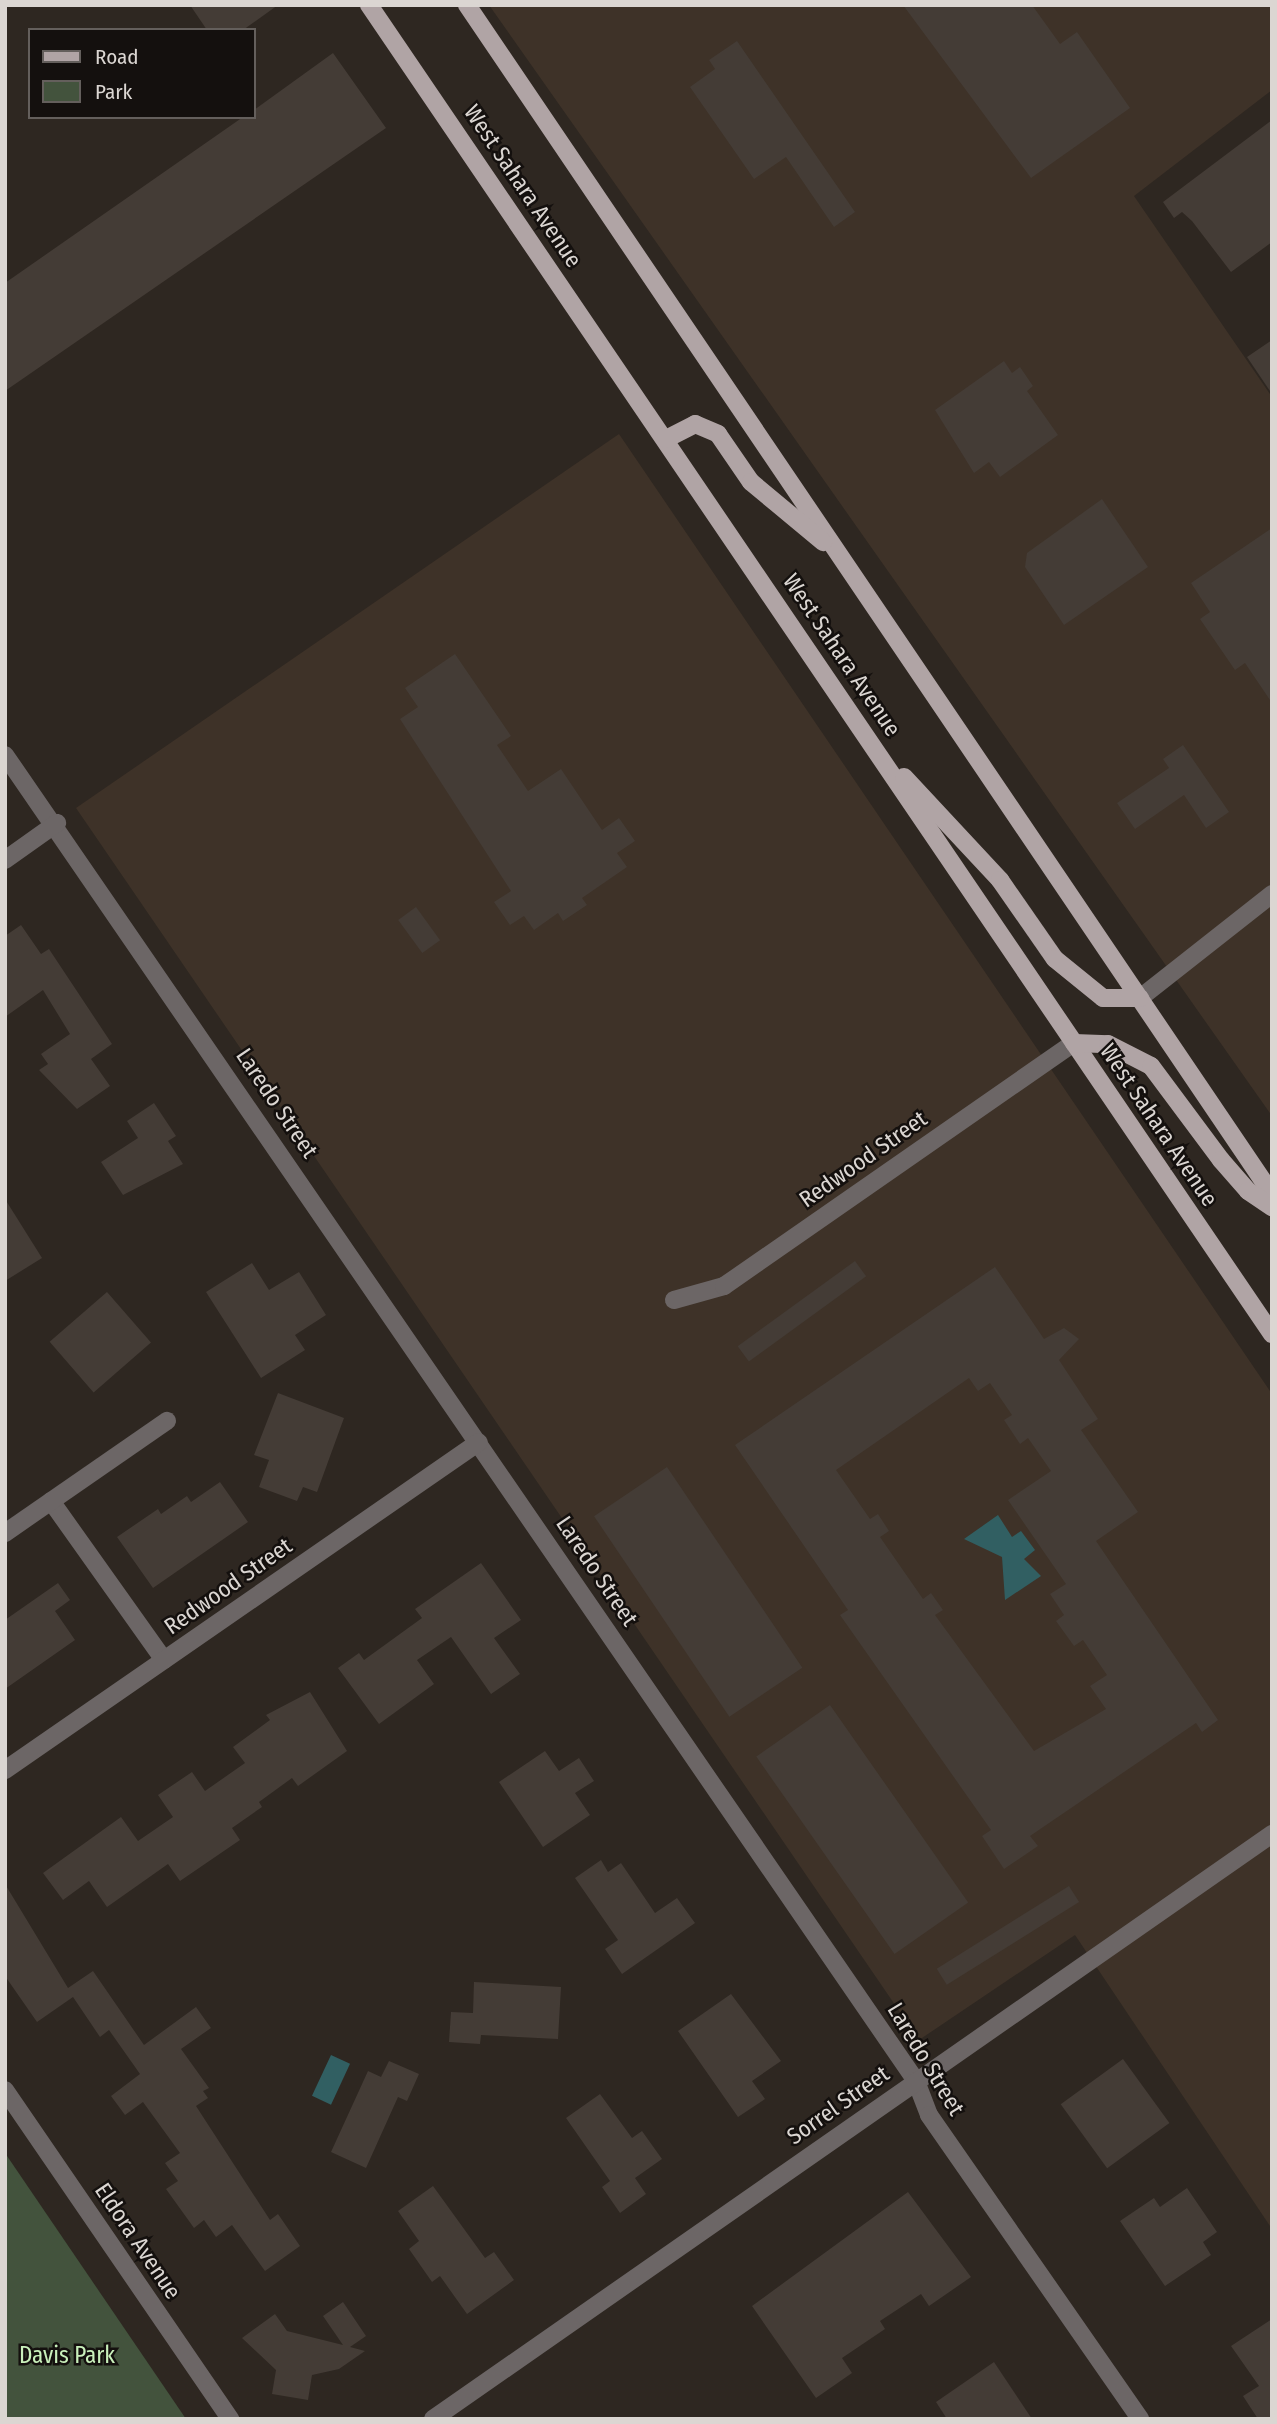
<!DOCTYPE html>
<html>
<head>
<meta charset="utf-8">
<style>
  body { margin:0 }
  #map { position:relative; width:1277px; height:2424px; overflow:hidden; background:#2e2721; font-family:"Fira Sans Condensed",sans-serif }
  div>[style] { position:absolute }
  .built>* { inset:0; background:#3e3228 }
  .green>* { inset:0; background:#43533d }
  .water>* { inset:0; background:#315f62; transform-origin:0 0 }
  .building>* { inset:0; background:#443c36; transform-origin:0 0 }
  .minor>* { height:18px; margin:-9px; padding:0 9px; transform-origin:9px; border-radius:9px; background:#6c6666 }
  .major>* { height:18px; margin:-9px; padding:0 9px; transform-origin:9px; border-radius:9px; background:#b0a4a5 }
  span { translate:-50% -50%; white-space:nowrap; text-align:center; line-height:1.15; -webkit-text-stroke:5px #14100e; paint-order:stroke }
  .street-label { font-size:23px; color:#dbd6d2 }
  .park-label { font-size:23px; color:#c9f0bb }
  .frame { position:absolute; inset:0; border:7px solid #dbd6d2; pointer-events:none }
  .legend { position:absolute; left:28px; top:28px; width:228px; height:91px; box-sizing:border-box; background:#14100e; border:2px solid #645f5c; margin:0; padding:9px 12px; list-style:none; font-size:21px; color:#dbd6d2 }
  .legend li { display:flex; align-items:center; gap:14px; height:35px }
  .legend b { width:35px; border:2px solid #645f5c }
</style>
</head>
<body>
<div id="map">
  <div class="built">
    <div style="clip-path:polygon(489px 5px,1272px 5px,1272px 90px,1134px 196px,1272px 397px,1272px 1116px)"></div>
    <div style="clip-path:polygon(619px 434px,1272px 1394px,1272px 2229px,1075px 1935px,919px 2040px,76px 808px)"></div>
  </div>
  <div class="green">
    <div style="clip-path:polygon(5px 2153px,186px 2419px,5px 2419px)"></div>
  </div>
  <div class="water">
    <div style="clip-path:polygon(998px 1515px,1012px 1537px,1021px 1531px,1035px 1550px,1024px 1559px,1041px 1576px,1005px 1600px,1002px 1557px,964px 1539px)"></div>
    <div style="left:331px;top:2055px;width:21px;height:45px;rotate:25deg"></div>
  </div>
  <div class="building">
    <div style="clip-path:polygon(190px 5px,278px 5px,243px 30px,207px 30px)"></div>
    <div style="clip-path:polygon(903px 5px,1032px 5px,1060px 44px,1077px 32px,1130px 108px,1031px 178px)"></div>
    <div style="clip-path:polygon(737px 41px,855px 212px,834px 227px,786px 157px,754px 179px,690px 87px,715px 69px,709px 60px)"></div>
    <div style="clip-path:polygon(333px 53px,386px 128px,5px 391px,5px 283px,243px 117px,254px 117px,254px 110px)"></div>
    <div style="clip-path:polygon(1272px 120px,1272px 242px,1231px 272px,1192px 221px,1182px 212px,1174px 218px,1163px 202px)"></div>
    <div style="clip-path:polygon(1272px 340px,1272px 394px,1247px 357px)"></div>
    <div style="clip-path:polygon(1004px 361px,1012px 373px,1020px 367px,1033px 386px,1027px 391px,1058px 435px,1000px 477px,989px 462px,974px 473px,935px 410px)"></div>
    <div style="clip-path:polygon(1102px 499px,1148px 567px,1064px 625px,1025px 567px,1027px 553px)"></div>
    <div style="clip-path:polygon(1272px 528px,1272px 703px,1245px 663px,1235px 670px,1200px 619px,1210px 612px,1191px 583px)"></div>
    <div style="clip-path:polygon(455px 654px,511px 736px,497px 745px,528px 791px,561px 769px,602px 830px,619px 818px,635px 841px,617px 853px,627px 867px,582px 898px,587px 905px,563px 921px,558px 913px,534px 930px,524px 916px,510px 925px,494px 902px,511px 891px,400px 719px,418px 707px,405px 688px)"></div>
    <div style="clip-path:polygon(1183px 745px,1229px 812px,1206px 828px,1184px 795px,1135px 829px,1117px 803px,1169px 768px,1163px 759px)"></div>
    <div style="left:416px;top:907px;width:41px;height:22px;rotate:54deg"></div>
    <div style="clip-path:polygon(21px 925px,41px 954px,49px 949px,112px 1044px,91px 1059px,110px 1086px,77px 1109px,39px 1070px,48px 1064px,41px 1054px,70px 1034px,43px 990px,5px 1017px,5px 936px)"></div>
    <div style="clip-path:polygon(154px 1103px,176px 1136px,168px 1141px,183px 1164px,123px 1195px,101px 1162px,138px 1138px,127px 1121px)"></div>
    <div style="clip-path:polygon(5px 1199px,42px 1258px,5px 1281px)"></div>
    <div style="left:855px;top:1261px;width:19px;height:145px;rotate:54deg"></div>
    <div style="clip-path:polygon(252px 1263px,269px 1290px,299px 1272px,326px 1315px,295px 1335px,305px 1350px,261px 1378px,206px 1292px)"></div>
    <div style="clip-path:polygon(evenodd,995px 1267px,1044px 1339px,1064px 1328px,1079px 1339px,1059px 1360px,1098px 1419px,1081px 1430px,1138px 1512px,1096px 1541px,1218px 1720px,1202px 1732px,1196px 1723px,1030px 1836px,1038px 1846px,1004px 1869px,982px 1836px,991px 1830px,840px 1615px,848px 1610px,735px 1445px,995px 1267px,969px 1378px,978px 1391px,990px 1383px,1012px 1415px,1004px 1420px,1020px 1444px,1028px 1438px,1051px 1471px,1008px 1500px,1066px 1584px,1050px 1594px,1064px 1615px,1056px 1621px,1074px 1646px,1083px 1640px,1107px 1675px,1090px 1686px,1106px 1709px,1034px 1751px,935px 1615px,943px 1610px,931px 1593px,923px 1599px,880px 1537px,889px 1531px,878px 1514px,870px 1519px,836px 1470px,969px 1378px)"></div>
    <div style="left:107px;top:1292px;width:67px;height:76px;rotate:49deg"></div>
    <div style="clip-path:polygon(278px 1393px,344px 1418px,317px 1492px,303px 1487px,297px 1501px,259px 1487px,269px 1460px,254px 1455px)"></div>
    <div style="left:667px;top:1467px;width:242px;height:88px;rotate:56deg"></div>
    <div style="clip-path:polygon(220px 1482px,248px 1522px,153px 1588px,117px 1537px,158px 1509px,161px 1514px,187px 1496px,191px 1502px)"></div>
    <div style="clip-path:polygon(481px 1563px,521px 1620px,494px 1638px,520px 1674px,491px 1694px,451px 1637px,417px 1660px,434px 1684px,379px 1724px,338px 1668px,359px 1653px,364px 1660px,422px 1618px,415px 1609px)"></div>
    <div style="clip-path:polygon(58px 1583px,70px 1600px,55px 1611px,75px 1640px,5px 1689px,5px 1620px)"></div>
    <div style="clip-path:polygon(310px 1692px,347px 1751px,298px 1786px,292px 1778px,259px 1802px,262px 1807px,232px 1828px,240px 1840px,180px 1881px,168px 1864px,107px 1907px,89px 1881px,63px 1900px,43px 1873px,121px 1817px,138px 1841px,173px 1817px,158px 1795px,192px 1772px,205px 1791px,245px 1763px,233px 1747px,270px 1720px,266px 1715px)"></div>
    <div style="left:830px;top:1705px;width:241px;height:90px;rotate:55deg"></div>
    <div style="clip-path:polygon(545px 1751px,559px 1771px,579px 1758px,594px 1781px,575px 1793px,590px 1815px,543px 1847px,499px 1782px)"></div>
    <div style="clip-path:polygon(601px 1860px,608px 1872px,621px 1863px,655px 1913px,677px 1898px,695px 1923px,622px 1974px,605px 1949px,618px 1940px,575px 1878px)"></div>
    <div style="clip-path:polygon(5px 1884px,68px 1988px,93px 1971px,144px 2045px,196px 2007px,211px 2028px,181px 2049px,209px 2088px,203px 2091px,208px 2098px,196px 2106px,270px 2220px,278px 2214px,300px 2246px,265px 2271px,232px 2225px,216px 2237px,204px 2220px,194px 2228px,166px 2189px,178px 2181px,165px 2163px,180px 2153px,143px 2102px,125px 2115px,111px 2096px,140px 2074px,109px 2030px,100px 2037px,73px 1997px,37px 2022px,5px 1976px)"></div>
    <div style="left:1069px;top:1886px;width:19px;height:156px;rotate:58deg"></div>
    <div style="clip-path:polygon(474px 1982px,561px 1987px,558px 2039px,481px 2035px,480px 2044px,449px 2042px,451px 2012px,473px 2013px)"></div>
    <div style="clip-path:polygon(731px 1994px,781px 2061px,752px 2081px,765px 2099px,738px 2117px,678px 2031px)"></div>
    <div style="left:1123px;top:2059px;width:79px;height:77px;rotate:54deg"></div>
    <div style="clip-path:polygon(389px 2061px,419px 2074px,407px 2101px,398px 2097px,366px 2168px,331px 2152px,368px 2071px,381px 2077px)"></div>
    <div style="clip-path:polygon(600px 2094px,632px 2138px,642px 2131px,662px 2159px,635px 2178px,646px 2194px,620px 2213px,602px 2187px,610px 2181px,566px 2118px)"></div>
    <div style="clip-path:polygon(433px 2186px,485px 2258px,494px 2252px,514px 2280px,467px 2314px,440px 2276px,432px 2282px,409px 2249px,419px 2241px,398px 2211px)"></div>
    <div style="clip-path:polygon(1187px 2188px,1217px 2232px,1203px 2242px,1211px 2255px,1165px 2286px,1120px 2221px,1154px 2198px,1160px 2207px)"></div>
    <div style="clip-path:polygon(908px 2192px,971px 2277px,929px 2306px,921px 2294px,880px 2321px,885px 2329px,842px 2358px,852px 2373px,816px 2398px,752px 2306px)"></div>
    <div style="clip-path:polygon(343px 2302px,366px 2336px,350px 2347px,365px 2351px,339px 2369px,312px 2375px,308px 2400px,272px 2394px,276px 2370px,242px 2338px,275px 2314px,287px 2331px,343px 2345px,323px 2316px)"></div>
    <div style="clip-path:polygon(1272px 2319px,1272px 2419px,1258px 2419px,1243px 2396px,1259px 2386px,1231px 2346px)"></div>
    <div style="clip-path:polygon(994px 2362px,1032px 2419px,947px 2419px,936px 2402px)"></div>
  </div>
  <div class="minor">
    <div style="left:5px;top:755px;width:1609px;rotate:55.51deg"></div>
    <div style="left:916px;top:2081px;width:36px;rotate:69deg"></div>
    <div style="left:929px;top:2115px;width:370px;rotate:55.2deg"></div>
    <div style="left:5px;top:860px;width:64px;rotate:-35.4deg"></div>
    <div style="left:1140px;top:998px;width:168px;rotate:-38.2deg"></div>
    <div style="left:674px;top:1300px;width:52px;rotate:-15.6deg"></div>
    <div style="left:724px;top:1286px;width:426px;rotate:-34.8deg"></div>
    <div style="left:51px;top:1501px;width:195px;rotate:54.6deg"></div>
    <div style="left:5px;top:1533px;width:197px;rotate:-34.7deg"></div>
    <div style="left:5px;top:1770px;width:576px;rotate:-34.68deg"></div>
    <div style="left:5px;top:2090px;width:399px;rotate:55.6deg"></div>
    <div style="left:433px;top:2419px;width:1023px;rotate:-34.89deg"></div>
  </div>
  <div class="major">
    <div style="left:369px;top:5px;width:1607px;rotate:55.81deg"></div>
    <div style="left:467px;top:5px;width:1436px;rotate:55.9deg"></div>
    <div style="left:666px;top:439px;width:33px;rotate:-27deg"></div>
    <div style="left:695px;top:424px;width:25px;rotate:23deg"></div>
    <div style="left:718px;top:434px;width:58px;rotate:55.5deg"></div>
    <div style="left:751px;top:482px;width:94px;rotate:39.8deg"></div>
    <div style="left:904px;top:777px;width:141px;rotate:47deg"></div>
    <div style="left:1000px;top:880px;width:96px;rotate:55.2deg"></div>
    <div style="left:1055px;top:959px;width:62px;rotate:39.1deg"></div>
    <div style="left:1103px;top:998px;width:37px"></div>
    <div style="left:1074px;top:1043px;width:34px;rotate:2deg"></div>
    <div style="left:1108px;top:1044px;width:48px;rotate:27.1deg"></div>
    <div style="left:1151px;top:1066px;width:117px;rotate:53.3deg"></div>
    <div style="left:1221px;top:1160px;width:41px;rotate:48.9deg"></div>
    <div style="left:1248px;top:1191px;width:29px;rotate:34deg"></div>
  </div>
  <div class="street-label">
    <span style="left:523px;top:186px;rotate:56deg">West Sahara Avenue</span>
    <span style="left:842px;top:655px;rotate:56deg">West Sahara Avenue</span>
    <span style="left:277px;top:1103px;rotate:56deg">Laredo Street</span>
    <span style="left:1159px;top:1125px;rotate:56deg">West Sahara Avenue</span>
    <span style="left:863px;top:1159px;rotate:-35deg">Redwood Street</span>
    <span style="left:597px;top:1571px;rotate:56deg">Laredo Street</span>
    <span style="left:228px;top:1586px;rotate:-35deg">Redwood Street</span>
    <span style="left:926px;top:2059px;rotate:59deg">Laredo Street</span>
    <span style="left:838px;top:2105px;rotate:-35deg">Sorrel Street</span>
    <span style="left:138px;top:2241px;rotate:56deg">Eldora Avenue</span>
  </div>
  <div class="park-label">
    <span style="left:67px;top:2355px">Davis Park</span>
  </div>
  <div class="frame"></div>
  <ul class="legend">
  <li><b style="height:9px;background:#b0a4a5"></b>Road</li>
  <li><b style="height:19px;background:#43533d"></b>Park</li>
  </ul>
</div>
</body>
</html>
